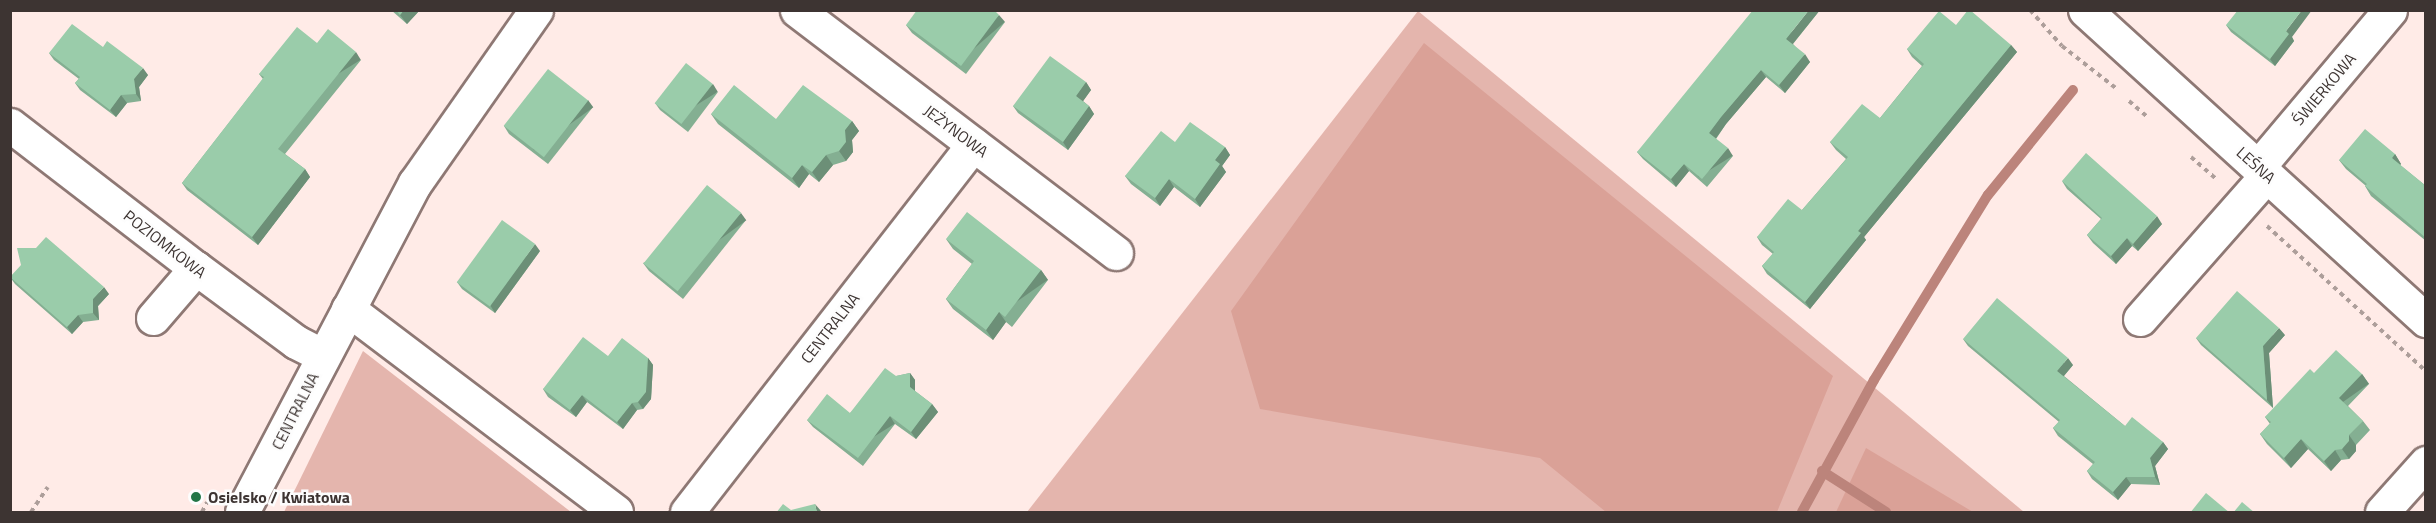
<!DOCTYPE html>
<html>
<head>
<meta charset="utf-8">
<style>
  body { margin:0 }
  #map { position:relative; width:2436px; height:523px; overflow:hidden; background:#ffebe7; font-family:"Titillium Web",sans-serif }
  div>[style] { position:absolute }
  .green>* { inset:0; background:#e4b5ad }
  .forest>* { inset:0; background:#daa197 }
  .stream>* { height:10px; margin:-5px; padding:0 5px; transform-origin:5px; border-radius:5px; background:#bc847b }
  .path>* { height:4px; margin-top:-2px; transform-origin:0; background:repeating-linear-gradient(90deg,#ad9e9a 0 4.5px,transparent 0 9px) }
  .roads { filter:drop-shadow(2px 0 #8e7874) drop-shadow(-2px 0 #8e7874) drop-shadow(0 2px #8e7874) drop-shadow(0 -2px #8e7874) }
  .minor>* { height:33px; margin:-16.5px; padding:0 16.5px; transform-origin:16.5px; border-radius:16.5px; background:#fff }
  .wall>* { inset:0; background:#84af92 }
  .shaded-wall>* { inset:0; background:#6c8f77; transform-origin:0 0 }
  .building>* { inset:0; background:#9accaa; transform-origin:0 0 }
  .dots>* { width:16px; height:16px; translate:-50% -50%; box-sizing:border-box; border:3px solid #fdfdfd; border-radius:50% }
  span { translate:-50% -50%; white-space:nowrap; text-align:center; line-height:1.15; -webkit-text-stroke:5px #fdfdfd; paint-order:stroke }
  .street-label { font-size:16px; color:#3d3432 }
  .poi-label { font-size:16px; color:#3d3432; font-weight:700 }
  .left { translate:0 -50%; text-align:left }
  .frame { position:absolute; inset:0; border:12px solid #3d3432; pointer-events:none }
</style>
</head>
<body>
<div id="map">
  <div class="green">
    <div style="clip-path:polygon(1418px 11px,1857px 373px,2024px 512px,1027px 512px)"></div>
    <div style="clip-path:polygon(363px 351px,571px 512px,284px 512px)"></div>
  </div>
  <div class="forest">
    <div style="clip-path:polygon(1424px 43px,1833px 376px,1777px 512px,1606px 512px,1540px 458px,1260px 409px,1231px 311px)"></div>
    <div style="clip-path:polygon(1866px 448px,1973px 512px,1836px 512px)"></div>
  </div>
  <div class="stream">
    <div style="left:1822px;top:471px;width:76px;rotate:32.6deg"></div>
    <div style="left:1802px;top:512px;width:150px;rotate:-61.4deg"></div>
    <div style="left:1874px;top:380px;width:217px;rotate:-58.4deg"></div>
    <div style="left:1988px;top:195px;width:135px;rotate:-51deg"></div>
  </div>
  <div class="path">
    <div style="left:2030px;top:10px;width:48px;rotate:48.4deg"></div>
    <div style="left:2062px;top:46px;width:70px;rotate:38deg"></div>
    <div style="left:2129px;top:101px;width:23px;rotate:41deg"></div>
    <div style="left:2191px;top:157px;width:35px;rotate:41deg"></div>
    <div style="left:2267px;top:226px;width:215px;rotate:42.4deg"></div>
    <div style="left:31px;top:512px;width:30px;rotate:-56deg"></div>
    <div style="left:202px;top:512px;width:11px;rotate:-63deg"></div>
  </div>
  <div class="roads">
    <div class="minor">
      <div style="left:797px;top:10px;width:401px;rotate:37.3deg"></div>
      <div style="left:2085px;top:10px;width:461px;rotate:42.3deg"></div>
      <div style="left:10px;top:125px;width:235px;rotate:37.6deg"></div>
      <div style="left:196px;top:268px;width:124px;rotate:36.5deg"></div>
      <div style="left:296px;top:342px;width:30px;rotate:27deg"></div>
      <div style="left:2258px;top:167px;width:205px;rotate:-49.9deg"></div>
      <div style="left:348px;top:309px;width:336px;rotate:37.1deg"></div>
      <div style="left:153px;top:318px;width:66px;rotate:-49.3deg"></div>
      <div style="left:2140px;top:319px;width:192px;rotate:-48.6deg"></div>
      <div style="left:242px;top:512px;width:372px;rotate:-62.3deg"></div>
      <div style="left:415px;top:183px;width:211px;rotate:-55deg"></div>
      <div style="left:687px;top:512px;width:466px;rotate:-52.1deg"></div>
      <div style="left:2382px;top:512px;width:66px;rotate:-48.1deg"></div>
    </div>
  </div>
  <div class="wall">
    <div style="clip-path:polygon(391px 10px,420px 10px,407px 24px)"></div>
    <div style="clip-path:polygon(1820px 10px,1793px 44px,1810px 62px,1785px 93px,1766px 77px,1726px 124px,1716px 139px,1733px 156px,1707px 187px,1689px 171px,1676px 187px,1643px 159px,1637px 152px)"></div>
    <div style="clip-path:polygon(1005px 22px,966px 74px,912px 33px,906px 25px)"></div>
    <div style="clip-path:polygon(1956px 25px,2011px 45px,2017px 52px,1864px 237px,1866px 240px,1810px 309px,1767px 274px,1762px 266px,1773px 254px,1762px 245px,1757px 237px,1802px 210px,1846px 159px,1836px 150px,1830px 142px,1880px 118px,1922px 66px,1912px 57px,1907px 49px)"></div>
    <div style="clip-path:polygon(2226px 25px,2292px 37px,2294px 41px,2275px 66px,2231px 32px)"></div>
    <div style="clip-path:polygon(317px 43px,361px 60px,285px 154px,305px 169px,310px 177px,258px 245px,187px 190px,182px 183px,263px 79px,259px 74px)"></div>
    <div style="clip-path:polygon(103px 47px,148px 75px,139px 87px,141px 101px,127px 103px,116px 117px,80px 90px,75px 83px,79px 79px,54px 60px,49px 53px)"></div>
    <div style="clip-path:polygon(1086px 82px,1091px 90px,1083px 101px,1089px 106px,1094px 114px,1068px 150px,1018px 113px,1013px 106px)"></div>
    <div style="clip-path:polygon(718px 92px,688px 132px,660px 110px,655px 103px)"></div>
    <div style="clip-path:polygon(593px 107px,548px 164px,509px 134px,504px 126px)"></div>
    <div style="clip-path:polygon(711px 114px,776px 119px,852px 121px,859px 131px,852px 140px,853px 152px,846px 161px,833px 165px,819px 182px,809px 174px,799px 188px,718px 124px)"></div>
    <div style="clip-path:polygon(1175px 142px,1225px 147px,1230px 155px,1222px 166px,1226px 172px,1200px 207px,1174px 187px,1160px 206px,1131px 184px,1125px 176px)"></div>
    <div style="clip-path:polygon(2395px 154px,2401px 164px,2400px 165px,2426px 186px,2426px 241px,2371px 196px,2365px 186px,2366px 186px,2346px 169px,2339px 160px)"></div>
    <div style="clip-path:polygon(2062px 181px,2162px 224px,2138px 251px,2132px 246px,2116px 264px,2093px 243px,2087px 235px,2101px 219px,2067px 189px)"></div>
    <div style="clip-path:polygon(746px 220px,683px 299px,649px 271px,643px 263px)"></div>
    <div style="clip-path:polygon(946px 239px,1041px 270px,1048px 280px,1012px 327px,1006px 322px,993px 340px,953px 309px,946px 299px,972px 264px,953px 249px)"></div>
    <div style="clip-path:polygon(540px 251px,495px 313px,462px 289px,457px 282px)"></div>
    <div style="clip-path:polygon(10px 277px,109px 294px,98px 306px,99px 320px,83px 322px,72px 334px,15px 284px)"></div>
    <div style="clip-path:polygon(2285px 335px,2269px 353px,2273px 408px,2201px 345px,2196px 338px)"></div>
    <div style="clip-path:polygon(1963px 339px,2073px 365px,2064px 376px,2125px 426px,2163px 442px,2168px 449px,2155px 466px,2160px 485px,2131px 484px,2118px 500px,2092px 479px,2087px 471px,2093px 464px,2058px 436px,2053px 428px,2059px 422px,1968px 346px)"></div>
    <div style="clip-path:polygon(608px 356px,648px 358px,653px 365px,651px 399px,643px 409px,637px 410px,623px 429px,587px 402px,576px 417px,548px 397px,543px 389px)"></div>
    <div style="clip-path:polygon(910px 373px,915px 380px,915px 391px,932px 404px,938px 412px,916px 439px,895px 424px,863px 466px,813px 427px,807px 420px,850px 413px,896px 376px)"></div>
    <div style="clip-path:polygon(2314px 373px,2362px 374px,2369px 384px,2348px 406px,2363px 421px,2370px 430px,2356px 445px,2356px 451px,2349px 459px,2341px 460px,2331px 471px,2308px 449px,2291px 468px,2267px 444px,2260px 434px,2270px 424px,2265px 417px)"></div>
  </div>
  <div class="shaded-wall">
    <div style="clip-path:polygon(404px 10px,420px 10px,407px 24px,400px 15px)"></div>
    <div style="clip-path:polygon(1809px 10px,1820px 10px,1791px 46px,1786px 39px)"></div>
    <div style="clip-path:polygon(2302px 10px,2312px 10px,2292px 37px,2294px 41px,2275px 66px,2270px 59px,2286px 31px)"></div>
    <div style="left:999px;top:15px;width:9px;height:64px;rotate:49deg"></div>
    <div style="clip-path:polygon(2011px 45px,2017px 52px,1864px 237px,1866px 240px,1810px 309px,1805px 302px,1858px 231px)"></div>
    <div style="left:356px;top:52px;width:9px;height:124px;rotate:58deg"></div>
    <div style="clip-path:polygon(1805px 54px,1810px 62px,1785px 93px,1779px 85px)"></div>
    <div style="clip-path:polygon(143px 68px,148px 75px,139px 87px,141px 101px,136px 94px,134px 79px)"></div>
    <div style="clip-path:polygon(1761px 70px,1766px 77px,1726px 124px,1714px 141px,1709px 133px,1721px 117px)"></div>
    <div style="clip-path:polygon(1086px 82px,1091px 90px,1081px 104px,1076px 96px)"></div>
    <div style="left:713px;top:84px;width:9px;height:50px;rotate:58deg"></div>
    <div style="clip-path:polygon(121px 95px,127px 103px,116px 117px,110px 110px)"></div>
    <div style="left:588px;top:100px;width:9px;height:73px;rotate:54deg"></div>
    <div style="clip-path:polygon(1089px 106px,1094px 114px,1068px 150px,1063px 142px)"></div>
    <div style="clip-path:polygon(852px 121px,859px 131px,852px 140px,853px 152px,846px 161px,839px 151px,845px 130px)"></div>
    <div style="clip-path:polygon(1225px 147px,1230px 155px,1222px 166px,1226px 172px,1200px 207px,1195px 199px,1215px 160px)"></div>
    <div style="left:1728px;top:148px;width:9px;height:40px;rotate:58deg"></div>
    <div style="clip-path:polygon(2395px 154px,2401px 164px,2398px 167px,2392px 158px)"></div>
    <div style="clip-path:polygon(826px 155px,833px 165px,819px 182px,812px 172px)"></div>
    <div style="clip-path:polygon(1684px 164px,1689px 171px,1676px 187px,1671px 179px)"></div>
    <div style="clip-path:polygon(802px 165px,809px 174px,799px 188px,792px 178px)"></div>
    <div style="clip-path:polygon(305px 169px,310px 177px,258px 245px,252px 237px)"></div>
    <div style="clip-path:polygon(1169px 179px,1174px 187px,1160px 206px,1155px 198px)"></div>
    <div style="left:741px;top:213px;width:9px;height:100px;rotate:54deg"></div>
    <div style="clip-path:polygon(2157px 216px,2162px 224px,2138px 251px,2133px 244px)"></div>
    <div style="clip-path:polygon(2127px 238px,2132px 246px,2116px 264px,2111px 256px)"></div>
    <div style="clip-path:polygon(535px 244px,540px 251px,495px 313px,490px 305px)"></div>
    <div style="left:1041px;top:270px;width:12px;height:59px;rotate:55deg"></div>
    <div style="clip-path:polygon(104px 287px,109px 294px,98px 306px,99px 320px,93px 313px,93px 299px)"></div>
    <div style="clip-path:polygon(999px 312px,1006px 322px,993px 340px,986px 330px)"></div>
    <div style="clip-path:polygon(78px 315px,83px 322px,72px 334px,67px 327px)"></div>
    <div style="clip-path:polygon(2279px 328px,2285px 335px,2269px 353px,2273px 408px,2267px 400px,2263px 346px)"></div>
    <div style="clip-path:polygon(648px 358px,653px 365px,651px 399px,643px 409px,638px 402px)"></div>
    <div style="clip-path:polygon(2068px 358px,2073px 365px,2062px 378px,2057px 371px)"></div>
    <div style="clip-path:polygon(910px 373px,915px 380px,915px 394px,910px 387px)"></div>
    <div style="left:2362px;top:374px;width:12px;height:33px;rotate:55deg"></div>
    <div style="clip-path:polygon(582px 395px,587px 402px,576px 417px,570px 410px)"></div>
    <div style="clip-path:polygon(632px 403px,637px 410px,623px 429px,617px 422px)"></div>
    <div style="clip-path:polygon(932px 404px,938px 412px,916px 439px,911px 432px)"></div>
    <div style="left:890px;top:416px;width:9px;height:53px;rotate:58deg"></div>
    <div style="clip-path:polygon(2349px 435px,2356px 445px,2356px 451px,2349px 459px,2342px 449px)"></div>
    <div style="clip-path:polygon(2301px 439px,2308px 449px,2291px 468px,2284px 458px)"></div>
    <div style="clip-path:polygon(2163px 442px,2168px 449px,2155px 466px,2160px 485px,2155px 477px,2150px 458px)"></div>
    <div style="clip-path:polygon(2335px 450px,2341px 460px,2331px 471px,2324px 461px)"></div>
    <div style="clip-path:polygon(2126px 477px,2131px 484px,2118px 500px,2113px 492px)"></div>
    <div style="clip-path:polygon(815px 504px,821px 511px,821px 513px,817px 513px)"></div>
  </div>
  <div class="building">
    <div style="clip-path:polygon(396px 10px,404px 10px,400px 15px)"></div>
    <div style="clip-path:polygon(917px 10px,994px 10px,999px 15px,961px 66px,906px 25px)"></div>
    <div style="clip-path:polygon(1753px 10px,1809px 10px,1786px 39px,1805px 54px,1779px 85px,1761px 70px,1721px 117px,1709px 133px,1728px 148px,1702px 179px,1684px 164px,1671px 179px,1637px 152px)"></div>
    <div style="clip-path:polygon(1968px 10px,1970px 10px,2011px 45px,1858px 231px,1861px 233px,1805px 302px,1762px 266px,1774px 252px,1757px 237px,1788px 199px,1802px 210px,1848px 157px,1830px 142px,1862px 104px,1880px 118px,1924px 64px,1907px 49px,1939px 11px,1956px 25px)"></div>
    <div style="clip-path:polygon(2238px 10px,2302px 10px,2286px 31px,2289px 34px,2270px 59px,2226px 25px)"></div>
    <div style="clip-path:polygon(72px 24px,103px 47px,107px 41px,143px 68px,134px 79px,136px 94px,121px 95px,110px 110px,75px 83px,80px 77px,49px 53px)"></div>
    <div style="clip-path:polygon(297px 27px,317px 43px,328px 29px,356px 52px,278px 149px,305px 169px,252px 237px,182px 183px,264px 77px,259px 74px)"></div>
    <div style="clip-path:polygon(1050px 56px,1086px 82px,1076px 96px,1089px 106px,1063px 142px,1013px 106px)"></div>
    <div style="left:686px;top:63px;width:34px;height:51px;rotate:38deg"></div>
    <div style="left:548px;top:69px;width:51px;height:72px;rotate:38deg"></div>
    <div style="clip-path:polygon(734px 85px,776px 119px,803px 85px,852px 121px,845px 130px,846px 142px,839px 151px,826px 155px,812px 172px,802px 165px,792px 178px,711px 114px)"></div>
    <div style="clip-path:polygon(1190px 122px,1225px 147px,1215px 160px,1220px 164px,1195px 199px,1169px 179px,1155px 198px,1125px 176px,1161px 131px,1175px 142px)"></div>
    <div style="clip-path:polygon(2365px 129px,2395px 154px,2392px 158px,2426px 186px,2426px 238px,2365px 186px,2367px 184px,2339px 160px)"></div>
    <div style="clip-path:polygon(2086px 153px,2157px 216px,2133px 244px,2127px 238px,2111px 256px,2087px 235px,2102px 218px,2062px 181px)"></div>
    <div style="left:707px;top:185px;width:44px;height:101px;rotate:39deg"></div>
    <div style="clip-path:polygon(967px 212px,1041px 270px,1005px 317px,999px 312px,986px 330px,946px 299px,974px 261px,946px 239px)"></div>
    <div style="left:502px;top:220px;width:41px;height:77px;rotate:36deg"></div>
    <div style="clip-path:polygon(46px 237px,104px 287px,93px 299px,93px 313px,78px 315px,67px 327px,10px 277px,21px 265px,17px 248px,36px 248px)"></div>
    <div style="clip-path:polygon(2237px 291px,2279px 328px,2263px 346px,2267px 400px,2196px 338px)"></div>
    <div style="clip-path:polygon(1997px 298px,2068px 358px,2057px 371px,2125px 426px,2132px 417px,2163px 442px,2150px 458px,2155px 477px,2126px 477px,2113px 492px,2087px 471px,2095px 462px,2053px 428px,2060px 420px,1963px 339px)"></div>
    <div style="clip-path:polygon(583px 337px,608px 356px,622px 338px,648px 358px,646px 392px,638px 402px,632px 403px,617px 422px,582px 395px,570px 410px,543px 389px)"></div>
    <div style="clip-path:polygon(2336px 350px,2362px 374px,2339px 398px,2363px 421px,2349px 435px,2349px 441px,2342px 449px,2335px 450px,2324px 461px,2301px 439px,2284px 458px,2260px 434px,2271px 422px,2265px 417px,2310px 369px,2314px 373px)"></div>
    <div style="clip-path:polygon(885px 368px,896px 376px,910px 373px,910px 387px,932px 404px,911px 432px,890px 416px,858px 458px,807px 420px,827px 394px,850px 413px)"></div>
    <div style="clip-path:polygon(2206px 493px,2230px 513px,2190px 513px)"></div>
    <div style="clip-path:polygon(2242px 502px,2255px 513px,2233px 513px)"></div>
    <div style="clip-path:polygon(783px 504px,791px 510px,815px 504px,817px 513px,776px 513px)"></div>
  </div>
  <div class="dots">
    <div style="left:196px;top:497px;background:#227546"></div>
  </div>
  <div class="street-label">
    <span style="left:2324px;top:89px;rotate:-50deg">ŚWIERKOWA</span>
    <span style="left:956px;top:131px;rotate:37deg">JEŻYNOWA</span>
    <span style="left:2256px;top:165px;rotate:42deg">LEŚNA</span>
    <span style="left:165px;top:244px;rotate:38deg">POZIOMKOWA</span>
    <span style="left:830px;top:328px;rotate:-52deg">CENTRALNA</span>
    <span style="left:295px;top:411px;rotate:-63deg">CENTRALNA</span>
  </div>
  <div class="poi-label">
    <span class="left" style="left:208px;top:497px">Osielsko / Kwiatowa</span>
  </div>
  <div class="frame"></div>
</div>
</body>
</html>
